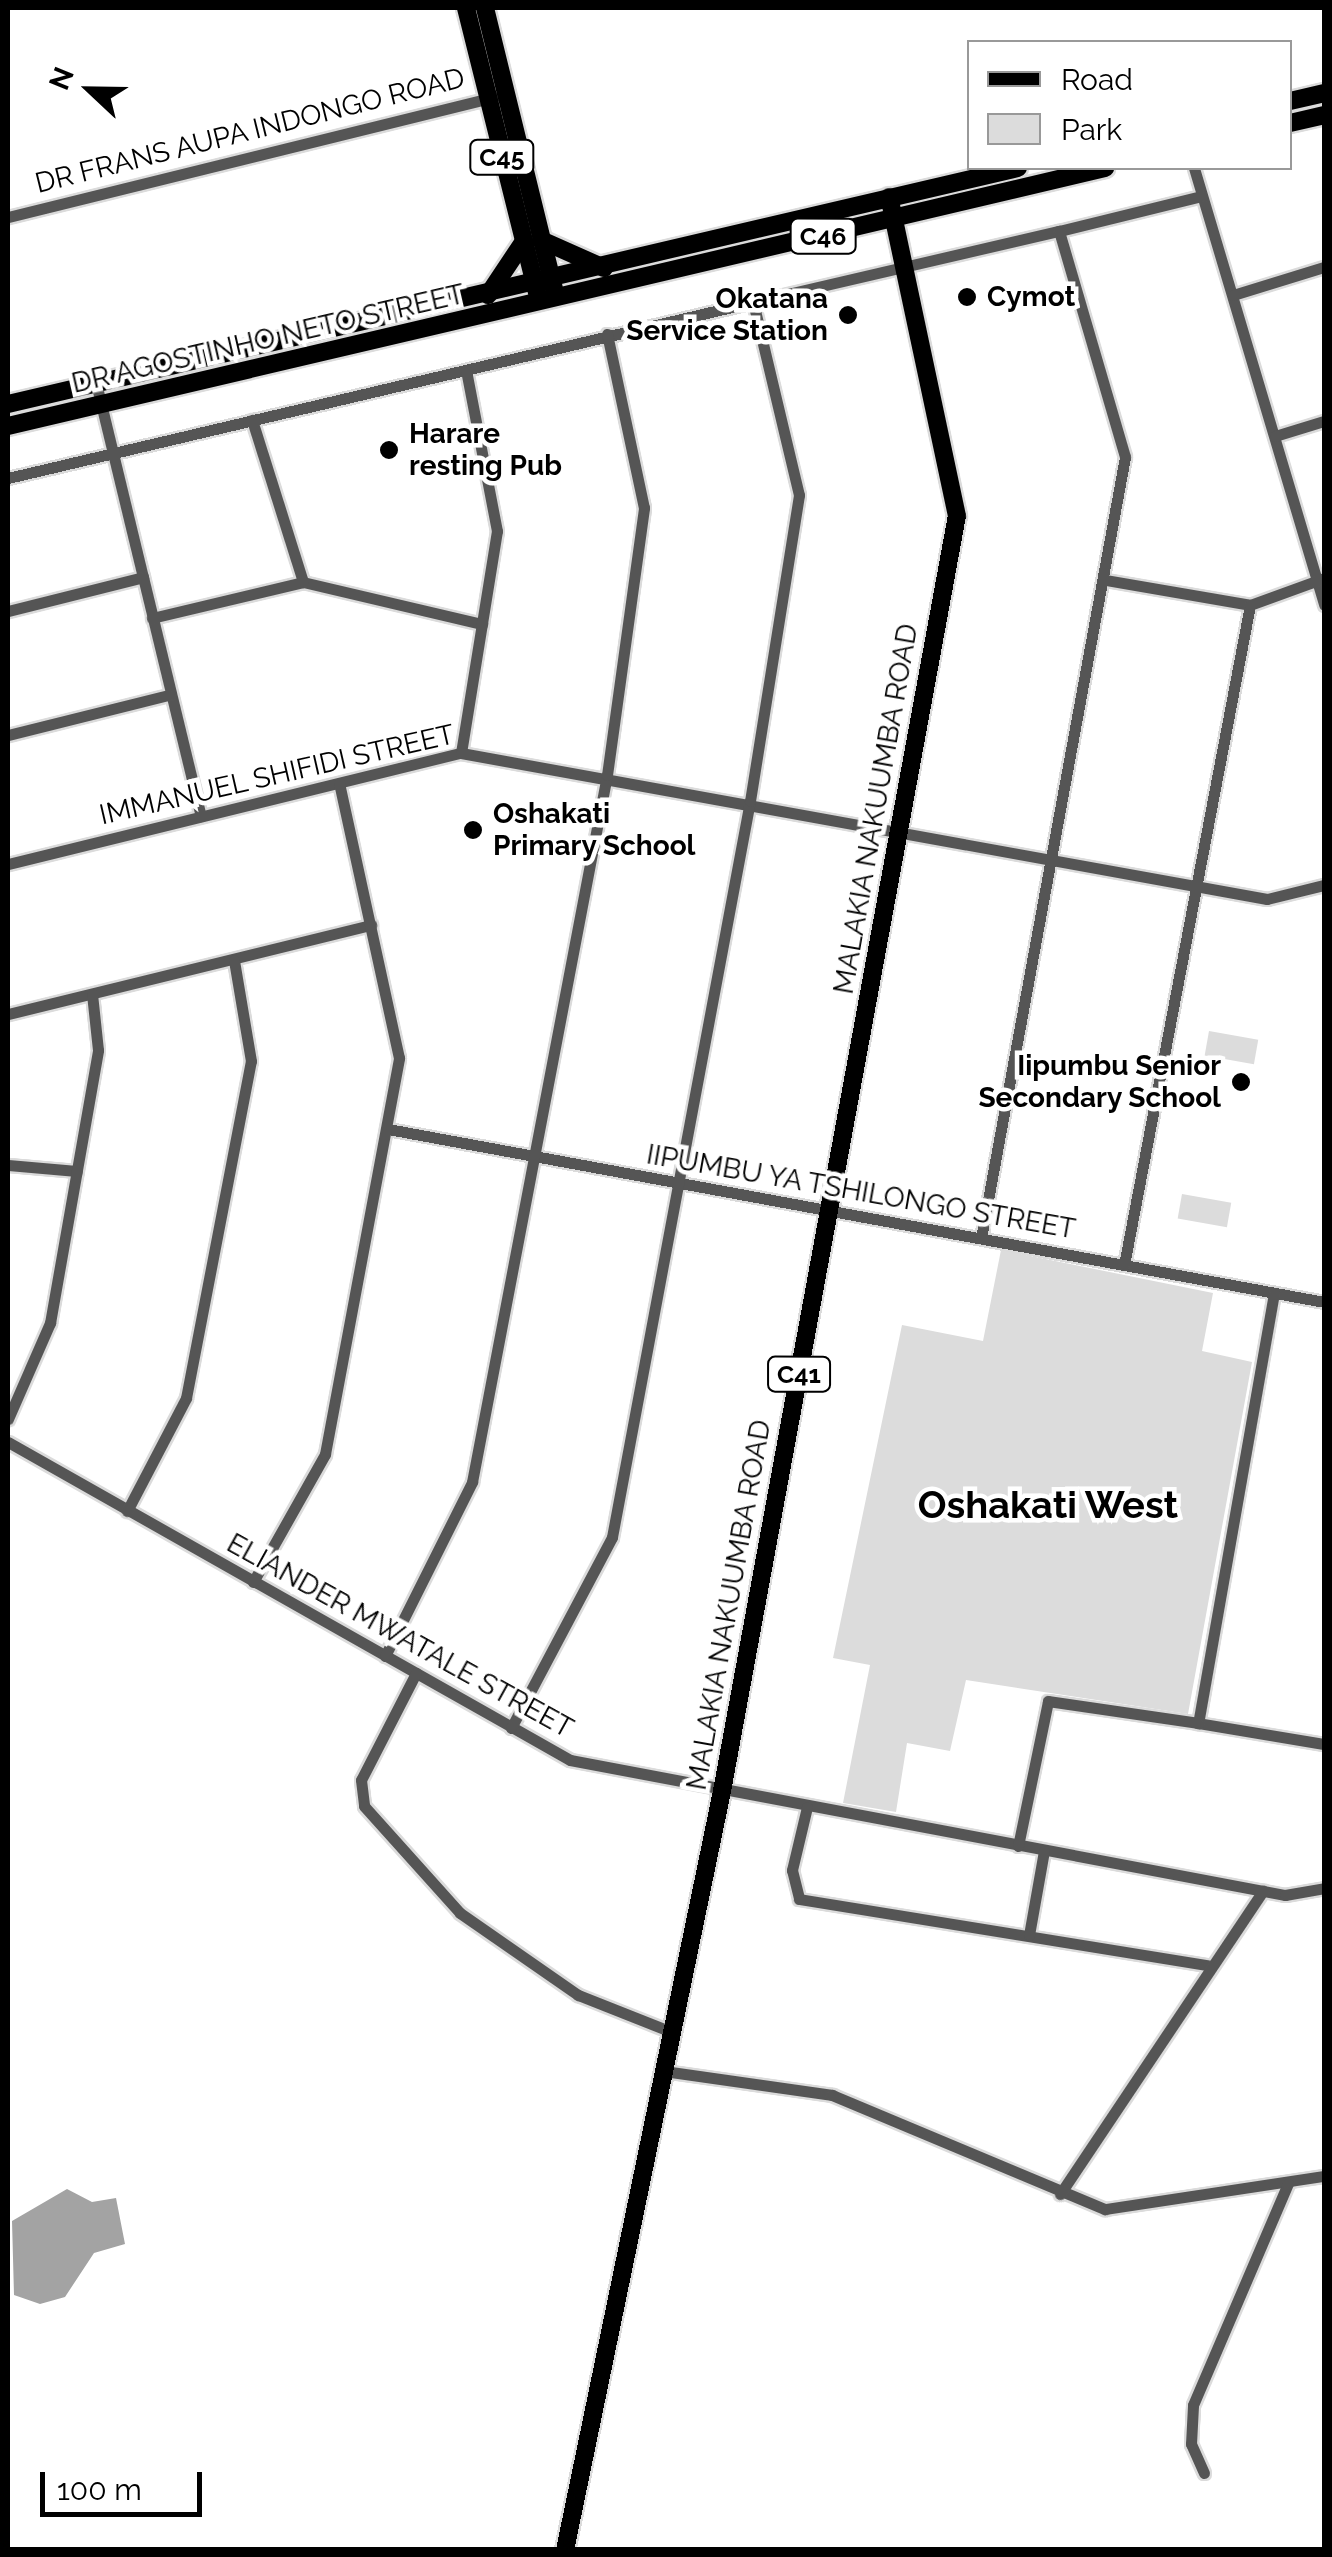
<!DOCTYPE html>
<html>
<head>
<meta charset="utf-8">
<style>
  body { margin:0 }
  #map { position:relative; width:1332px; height:2557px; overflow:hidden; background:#fff; font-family:Raleway,sans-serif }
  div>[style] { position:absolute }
  .green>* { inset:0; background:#dcdcdc; transform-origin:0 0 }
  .water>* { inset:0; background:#a3a3a3 }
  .roads { filter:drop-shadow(2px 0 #dbdbdb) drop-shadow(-2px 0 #dbdbdb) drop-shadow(0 2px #dbdbdb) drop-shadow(0 -2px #dbdbdb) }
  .street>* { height:11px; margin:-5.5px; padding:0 5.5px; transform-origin:5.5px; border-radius:5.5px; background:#555 }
  .primary>* { height:18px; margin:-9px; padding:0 9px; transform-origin:9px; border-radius:9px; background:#000 }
  .dots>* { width:28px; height:28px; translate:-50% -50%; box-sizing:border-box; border:5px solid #fff; border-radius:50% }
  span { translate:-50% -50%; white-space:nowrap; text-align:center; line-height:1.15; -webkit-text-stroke:9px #fff; paint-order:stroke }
  .shield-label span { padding:2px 8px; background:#fff; border:2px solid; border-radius:8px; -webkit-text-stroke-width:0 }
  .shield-label { font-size:25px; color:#000; font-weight:700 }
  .street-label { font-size:28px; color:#000 }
  .poi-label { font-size:28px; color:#000; font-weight:700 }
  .left { translate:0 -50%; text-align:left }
  .right { translate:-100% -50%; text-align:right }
  .district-label { font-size:38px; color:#000; font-weight:700 }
  .frame { position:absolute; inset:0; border:10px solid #000; pointer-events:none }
  .legend { position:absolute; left:967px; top:40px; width:325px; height:130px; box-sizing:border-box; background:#fff; border:2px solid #999; margin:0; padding:12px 18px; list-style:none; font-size:30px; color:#000 }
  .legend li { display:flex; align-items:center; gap:20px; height:50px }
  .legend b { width:50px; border:2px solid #999 }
  .north { position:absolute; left:40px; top:40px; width:100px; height:100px; -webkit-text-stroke:8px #fff; paint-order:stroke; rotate:292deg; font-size:28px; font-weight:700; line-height:40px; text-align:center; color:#000 }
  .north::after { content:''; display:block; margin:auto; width:35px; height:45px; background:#000; clip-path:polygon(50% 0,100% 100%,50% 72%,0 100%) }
  .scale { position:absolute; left:40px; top:2472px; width:162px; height:45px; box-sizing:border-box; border:5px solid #000; border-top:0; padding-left:12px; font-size:30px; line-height:35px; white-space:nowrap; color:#000; -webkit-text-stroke:8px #fff; paint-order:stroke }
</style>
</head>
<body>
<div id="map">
  <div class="green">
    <div style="left:1209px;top:1031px;width:50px;height:25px;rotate:10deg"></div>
    <div style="left:1182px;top:1194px;width:50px;height:25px;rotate:10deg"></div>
    <div style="clip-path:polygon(1001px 1250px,1213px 1293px,1202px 1351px,1252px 1362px,1188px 1714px,966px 1680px,950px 1751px,907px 1743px,896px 1812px,843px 1803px,870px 1665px,833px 1658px,902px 1325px,983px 1341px)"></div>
  </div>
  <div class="water">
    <div style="clip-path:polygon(67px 2189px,92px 2202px,116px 2198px,125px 2244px,94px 2253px,65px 2297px,40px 2304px,14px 2295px,12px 2221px)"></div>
  </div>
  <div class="roads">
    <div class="street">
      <div style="left:1194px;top:168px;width:456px;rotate:73.4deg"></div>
      <div style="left:8px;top:217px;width:501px;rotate:-13.87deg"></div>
      <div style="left:1059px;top:231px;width:146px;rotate:-13.8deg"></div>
      <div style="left:1233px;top:295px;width:95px;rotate:-17.1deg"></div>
      <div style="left:96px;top:383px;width:200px;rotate:76.4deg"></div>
      <div style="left:252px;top:420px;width:170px;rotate:72.5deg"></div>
      <div style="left:303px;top:582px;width:184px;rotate:13.2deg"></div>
      <div style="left:1275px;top:436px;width:51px;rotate:-17deg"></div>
      <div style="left:8px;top:478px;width:766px;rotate:-13.29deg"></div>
      <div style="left:1106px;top:580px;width:146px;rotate:9.8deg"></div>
      <div style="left:8px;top:611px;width:139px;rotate:-14.1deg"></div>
      <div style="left:143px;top:577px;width:246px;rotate:76.4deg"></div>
      <div style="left:152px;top:618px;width:155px;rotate:-13.4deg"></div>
      <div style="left:8px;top:735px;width:166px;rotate:-14deg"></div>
      <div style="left:461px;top:753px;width:225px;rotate:-80.8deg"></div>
      <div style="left:497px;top:531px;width:164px;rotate:-100.9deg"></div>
      <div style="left:8px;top:864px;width:466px;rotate:-13.8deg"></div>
      <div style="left:461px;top:753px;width:819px;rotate:10.27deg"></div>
      <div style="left:1267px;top:899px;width:59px;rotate:-13.8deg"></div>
      <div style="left:8px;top:1014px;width:374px;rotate:-13.8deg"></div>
      <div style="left:388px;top:1129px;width:952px;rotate:10.47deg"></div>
      <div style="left:8px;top:1165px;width:69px;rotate:5deg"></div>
      <div style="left:1124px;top:1265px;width:672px;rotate:-79.19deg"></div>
      <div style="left:1250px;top:605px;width:79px;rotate:-20deg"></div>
      <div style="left:1274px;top:1293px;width:437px;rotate:100deg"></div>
      <div style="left:1198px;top:1723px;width:128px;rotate:9.5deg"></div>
      <div style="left:8px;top:1419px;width:105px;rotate:-66.4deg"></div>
      <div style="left:50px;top:1323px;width:277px;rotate:-80deg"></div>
      <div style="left:98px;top:1050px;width:56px;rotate:-96.1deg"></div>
      <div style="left:8px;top:1442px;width:646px;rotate:29.5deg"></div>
      <div style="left:570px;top:1760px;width:728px;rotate:10.69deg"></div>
      <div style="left:1285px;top:1895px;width:40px;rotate:-10deg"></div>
      <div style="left:127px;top:1511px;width:127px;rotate:-62.4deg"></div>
      <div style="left:186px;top:1398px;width:343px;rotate:-79.1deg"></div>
      <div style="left:251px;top:1061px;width:102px;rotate:-99.6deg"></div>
      <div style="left:253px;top:1582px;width:147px;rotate:-60.6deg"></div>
      <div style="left:325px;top:1454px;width:403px;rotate:-79.4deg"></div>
      <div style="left:399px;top:1058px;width:281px;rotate:-102.3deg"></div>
      <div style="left:385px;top:1656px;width:195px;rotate:-63.4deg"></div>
      <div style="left:472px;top:1482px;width:720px;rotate:-79.19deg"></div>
      <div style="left:607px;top:775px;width:270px;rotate:-82.1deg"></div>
      <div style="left:644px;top:508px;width:178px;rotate:-102deg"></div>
      <div style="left:416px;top:1673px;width:120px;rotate:117.2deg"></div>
      <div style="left:361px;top:1780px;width:26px;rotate:83deg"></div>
      <div style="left:364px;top:1806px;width:144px;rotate:48.1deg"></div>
      <div style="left:460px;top:1913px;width:144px;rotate:34.8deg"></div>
      <div style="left:578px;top:1995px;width:101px;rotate:21.5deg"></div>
      <div style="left:511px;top:1728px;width:216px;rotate:-62.1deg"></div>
      <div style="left:612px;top:1537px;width:749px;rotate:-79.38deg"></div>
      <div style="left:750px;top:801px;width:310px;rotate:-80.9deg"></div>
      <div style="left:799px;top:495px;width:198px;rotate:-103.4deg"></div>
      <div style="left:753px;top:302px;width:314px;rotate:-13.1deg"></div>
      <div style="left:1059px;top:231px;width:235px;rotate:73.7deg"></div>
      <div style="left:1125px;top:457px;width:794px;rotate:100.45deg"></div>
      <div style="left:807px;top:1807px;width:65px;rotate:103.4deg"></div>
      <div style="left:792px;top:1870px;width:30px;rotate:76deg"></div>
      <div style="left:799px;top:1899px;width:414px;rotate:9.2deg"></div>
      <div style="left:1018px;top:1846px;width:148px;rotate:-78.3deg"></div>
      <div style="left:1048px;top:1701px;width:152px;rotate:8.3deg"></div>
      <div style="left:1029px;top:1935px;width:85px;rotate:-79.9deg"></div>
      <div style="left:664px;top:2071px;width:170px;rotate:8.1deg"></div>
      <div style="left:832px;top:2095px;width:296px;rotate:22.7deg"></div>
      <div style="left:1105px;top:2209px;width:221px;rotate:-8.6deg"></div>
      <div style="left:1060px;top:2194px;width:365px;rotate:-56.2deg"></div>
      <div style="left:1204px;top:2473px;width:32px;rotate:-114deg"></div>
      <div style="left:1191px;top:2444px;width:39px;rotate:-87deg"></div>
      <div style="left:1193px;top:2405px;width:241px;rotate:-66.8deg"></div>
    </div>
    <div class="primary">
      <div style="left:466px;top:8px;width:298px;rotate:76deg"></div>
      <div style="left:485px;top:8px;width:294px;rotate:76.2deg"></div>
      <div style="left:1290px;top:101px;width:35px;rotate:-13deg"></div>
      <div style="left:1290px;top:123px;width:35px;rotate:-13deg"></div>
      <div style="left:541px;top:240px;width:69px;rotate:24deg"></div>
      <div style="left:488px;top:295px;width:65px;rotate:-56.3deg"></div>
      <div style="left:8px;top:404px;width:1037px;rotate:-13.15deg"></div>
      <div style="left:8px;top:426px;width:1127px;rotate:-13.23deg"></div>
      <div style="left:565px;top:2550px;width:775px;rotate:-78.31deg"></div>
      <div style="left:722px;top:1791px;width:1296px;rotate:-79.56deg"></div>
      <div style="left:957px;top:516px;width:326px;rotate:-102deg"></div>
    </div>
  </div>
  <div class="dots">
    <div style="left:967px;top:297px;background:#000"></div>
    <div style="left:848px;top:315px;background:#000"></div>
    <div style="left:389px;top:450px;background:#000"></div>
    <div style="left:473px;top:830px;background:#000"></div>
    <div style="left:1241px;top:1082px;background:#000"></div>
  </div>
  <div class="shield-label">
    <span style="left:502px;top:157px">C45</span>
    <span style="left:823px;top:236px">C46</span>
    <span style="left:799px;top:1374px">C41</span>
  </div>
  <div class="street-label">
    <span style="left:250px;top:131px;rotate:-14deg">DR FRANS AUPA INDONGO ROAD</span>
    <span style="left:268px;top:339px;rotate:-13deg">DR AGOSTINHO NETO STREET</span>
    <span style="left:277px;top:775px;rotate:-13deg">IMMANUEL SHIFIDI STREET</span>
    <span style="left:876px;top:809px;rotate:-80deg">MALAKIA NAKUUMBA ROAD</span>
    <span style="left:861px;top:1192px;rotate:10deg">IIPUMBU YA TSHILONGO STREET</span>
    <span style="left:729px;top:1605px;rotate:-80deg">MALAKIA NAKUUMBA ROAD</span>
    <span style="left:400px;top:1636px;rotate:29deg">ELIANDER MWATALE STREET</span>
  </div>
  <div class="poi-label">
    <span class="left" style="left:987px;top:297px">Cymot</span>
    <span class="right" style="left:828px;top:315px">Okatana<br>Service Station</span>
    <span class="left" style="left:409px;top:450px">Harare<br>resting Pub</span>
    <span class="left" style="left:493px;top:830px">Oshakati<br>Primary School</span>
    <span class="right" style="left:1221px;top:1082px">Iipumbu Senior<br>Secondary School</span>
  </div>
  <div class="district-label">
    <span style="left:1048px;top:1505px">Oshakati West</span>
  </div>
  <div class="frame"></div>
  <ul class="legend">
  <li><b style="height:12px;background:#000"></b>Road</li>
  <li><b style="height:28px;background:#dcdcdc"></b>Park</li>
  </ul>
  <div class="north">N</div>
  <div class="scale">100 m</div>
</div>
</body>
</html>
